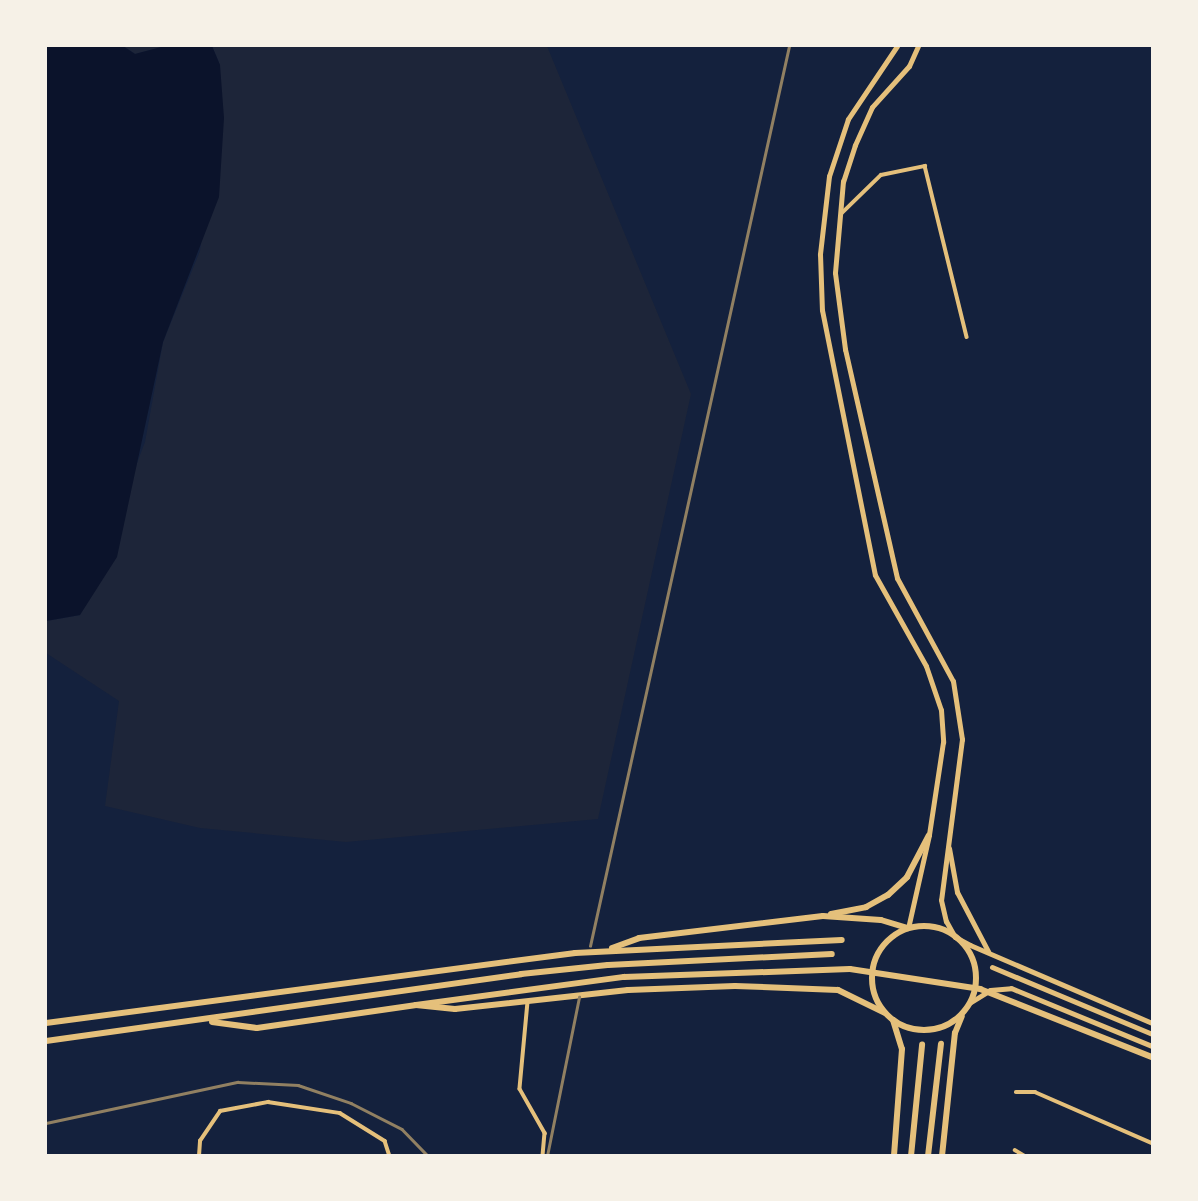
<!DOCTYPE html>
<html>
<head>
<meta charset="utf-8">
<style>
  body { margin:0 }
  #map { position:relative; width:1198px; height:1201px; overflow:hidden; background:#14213d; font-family:"IBM Plex Sans",sans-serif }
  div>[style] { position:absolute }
  .green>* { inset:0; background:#1d2539 }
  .water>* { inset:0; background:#0b132b }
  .minor>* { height:3.5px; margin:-1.75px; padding:0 1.75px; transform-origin:1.75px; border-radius:1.75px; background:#e5c07b }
  .secondary>* { height:5px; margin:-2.5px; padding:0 2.5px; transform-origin:2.5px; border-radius:2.5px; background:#e5c07b }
  .trunk>* { height:6px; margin:-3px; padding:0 3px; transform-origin:3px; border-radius:3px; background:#e5c07b }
  .trunk>.ring { margin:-3px; padding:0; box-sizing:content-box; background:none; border:6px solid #e5c07b; border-radius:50% }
  .rail>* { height:2.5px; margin:-1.25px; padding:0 1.25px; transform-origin:1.25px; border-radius:1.25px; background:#918062 }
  span { translate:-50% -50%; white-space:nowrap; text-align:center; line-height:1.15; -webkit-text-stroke:5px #f6f1e7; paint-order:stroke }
  .frame { position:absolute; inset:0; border:47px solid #f6f1e7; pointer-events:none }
</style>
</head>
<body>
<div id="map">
  <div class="green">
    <div style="clip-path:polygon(123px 46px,165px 46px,135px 54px)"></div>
    <div style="clip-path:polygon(212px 46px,547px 46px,691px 394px,598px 819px,346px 842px,200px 828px,105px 806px,119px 701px,46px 653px,46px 621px,80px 615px,145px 442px,163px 342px,200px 251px,220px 65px)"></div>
  </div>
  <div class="water">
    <div style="clip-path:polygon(46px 46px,123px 46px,135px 54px,165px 46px,212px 46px,220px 65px,224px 118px,219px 197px,163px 342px,117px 557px,80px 615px,46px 621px)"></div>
  </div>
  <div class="minor">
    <div style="left:842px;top:213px;width:54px;rotate:-44.3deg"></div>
    <div style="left:881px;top:175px;width:45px;rotate:-11.6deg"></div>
    <div style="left:925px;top:166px;width:176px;rotate:76.2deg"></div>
    <div style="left:528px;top:1002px;width:87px;rotate:95.3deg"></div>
    <div style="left:520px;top:1089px;width:51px;rotate:60.4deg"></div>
    <div style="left:545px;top:1133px;width:23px;rotate:95deg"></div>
    <div style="left:1016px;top:1092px;width:19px"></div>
    <div style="left:1035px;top:1092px;width:128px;rotate:23.6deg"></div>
    <div style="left:1015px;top:1150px;width:12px;rotate:31deg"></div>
    <div style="left:199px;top:1156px;width:15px;rotate:-86deg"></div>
    <div style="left:200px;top:1141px;width:36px;rotate:-56deg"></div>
    <div style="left:220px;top:1111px;width:49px;rotate:-10.6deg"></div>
    <div style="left:268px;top:1102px;width:73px;rotate:8.7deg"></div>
    <div style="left:340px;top:1113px;width:53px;rotate:31.9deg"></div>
    <div style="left:385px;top:1141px;width:16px;rotate:72deg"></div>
  </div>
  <div class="secondary">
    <div style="left:897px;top:46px;width:88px;rotate:123.9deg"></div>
    <div style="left:848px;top:119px;width:60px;rotate:108.4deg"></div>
    <div style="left:829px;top:176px;width:79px;rotate:96.6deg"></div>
    <div style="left:820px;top:254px;width:56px;rotate:88deg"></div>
    <div style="left:822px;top:310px;width:270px;rotate:78.7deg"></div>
    <div style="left:875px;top:575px;width:104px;rotate:60.7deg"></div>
    <div style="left:926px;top:666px;width:46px;rotate:71.2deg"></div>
    <div style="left:941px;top:710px;width:32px;rotate:86deg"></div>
    <div style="left:943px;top:742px;width:94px;rotate:98.6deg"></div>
    <div style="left:929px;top:835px;width:95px;rotate:102.7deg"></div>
    <div style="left:918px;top:46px;width:22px;rotate:114deg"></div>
    <div style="left:909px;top:66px;width:55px;rotate:132.1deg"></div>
    <div style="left:872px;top:107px;width:42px;rotate:114.1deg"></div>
    <div style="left:855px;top:145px;width:38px;rotate:108deg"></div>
    <div style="left:843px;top:181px;width:92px;rotate:95deg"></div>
    <div style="left:835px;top:273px;width:77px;rotate:82.5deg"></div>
    <div style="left:845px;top:349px;width:235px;rotate:77.2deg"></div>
    <div style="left:897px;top:578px;width:117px;rotate:61.5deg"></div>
    <div style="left:953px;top:681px;width:59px;rotate:81.2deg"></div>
    <div style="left:962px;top:739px;width:162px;rotate:97.4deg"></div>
    <div style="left:941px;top:900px;width:22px;rotate:77deg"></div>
    <div style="left:946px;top:921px;width:18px;rotate:61deg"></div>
    <div style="left:955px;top:937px;width:17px;rotate:28deg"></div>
    <div style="left:970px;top:945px;width:198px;rotate:23.2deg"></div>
    <div style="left:949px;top:848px;width:45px;rotate:79.7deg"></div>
    <div style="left:957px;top:892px;width:67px;rotate:62.3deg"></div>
    <div style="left:992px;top:967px;width:173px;rotate:22.7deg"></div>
    <div style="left:971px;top:1002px;width:22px;rotate:-32deg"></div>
    <div style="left:990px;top:990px;width:21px;rotate:-5deg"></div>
    <div style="left:1011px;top:988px;width:152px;rotate:22.4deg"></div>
  </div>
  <div class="trunk">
    <div style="left:831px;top:914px;width:36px;rotate:-11deg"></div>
    <div style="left:866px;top:907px;width:25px;rotate:-29deg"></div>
    <div style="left:888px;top:895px;width:26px;rotate:-43deg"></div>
    <div style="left:907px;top:877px;width:47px;rotate:-62.4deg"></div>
    <div class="ring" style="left:872px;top:926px;width:98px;height:98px"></div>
    <div style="left:612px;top:948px;width:29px;rotate:-20deg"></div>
    <div style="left:639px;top:938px;width:185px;rotate:-6.8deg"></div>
    <div style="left:823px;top:916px;width:58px;rotate:3.9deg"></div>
    <div style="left:881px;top:920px;width:28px;rotate:17deg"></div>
    <div style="left:416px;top:1005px;width:210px;rotate:-7.7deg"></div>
    <div style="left:624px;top:977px;width:226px;rotate:-2deg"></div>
    <div style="left:850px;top:969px;width:132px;rotate:8.7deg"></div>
    <div style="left:980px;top:989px;width:185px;rotate:21.6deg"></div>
    <div style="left:893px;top:1020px;width:30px;rotate:73deg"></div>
    <div style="left:902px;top:1049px;width:107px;rotate:94.3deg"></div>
    <div style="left:212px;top:1022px;width:45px;rotate:7.6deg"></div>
    <div style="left:257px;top:1028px;width:161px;rotate:-8.2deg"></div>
    <div style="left:416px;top:1005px;width:39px;rotate:6deg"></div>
    <div style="left:455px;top:1009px;width:174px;rotate:-6.3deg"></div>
    <div style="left:628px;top:990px;width:107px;rotate:-2.1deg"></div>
    <div style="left:735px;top:986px;width:103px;rotate:2.2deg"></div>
    <div style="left:838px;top:990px;width:52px;rotate:26.1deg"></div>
    <div style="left:46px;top:1023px;width:534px;rotate:-7.54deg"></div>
    <div style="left:575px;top:953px;width:267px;rotate:-2.8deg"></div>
    <div style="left:46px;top:1041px;width:480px;rotate:-8deg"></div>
    <div style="left:521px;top:974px;width:87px;rotate:-5.9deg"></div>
    <div style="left:608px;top:965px;width:224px;rotate:-2.8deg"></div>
    <div style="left:911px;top:1156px;width:112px;rotate:-84.3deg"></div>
    <div style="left:928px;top:1156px;width:113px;rotate:-83.4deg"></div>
    <div style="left:942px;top:1156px;width:124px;rotate:-84deg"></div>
    <div style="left:955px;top:1033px;width:18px;rotate:-68deg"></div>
  </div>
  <div class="rail">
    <div style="left:590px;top:946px;width:922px;rotate:-77.53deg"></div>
    <div style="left:46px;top:1123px;width:196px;rotate:-12.1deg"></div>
    <div style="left:238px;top:1082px;width:60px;rotate:2.9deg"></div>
    <div style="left:298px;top:1085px;width:56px;rotate:18.8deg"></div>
    <div style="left:351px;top:1103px;width:57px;rotate:27deg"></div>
    <div style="left:402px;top:1129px;width:37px;rotate:46deg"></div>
    <div style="left:547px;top:1156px;width:162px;rotate:-78.6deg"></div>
  </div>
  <div class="frame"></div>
</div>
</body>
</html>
